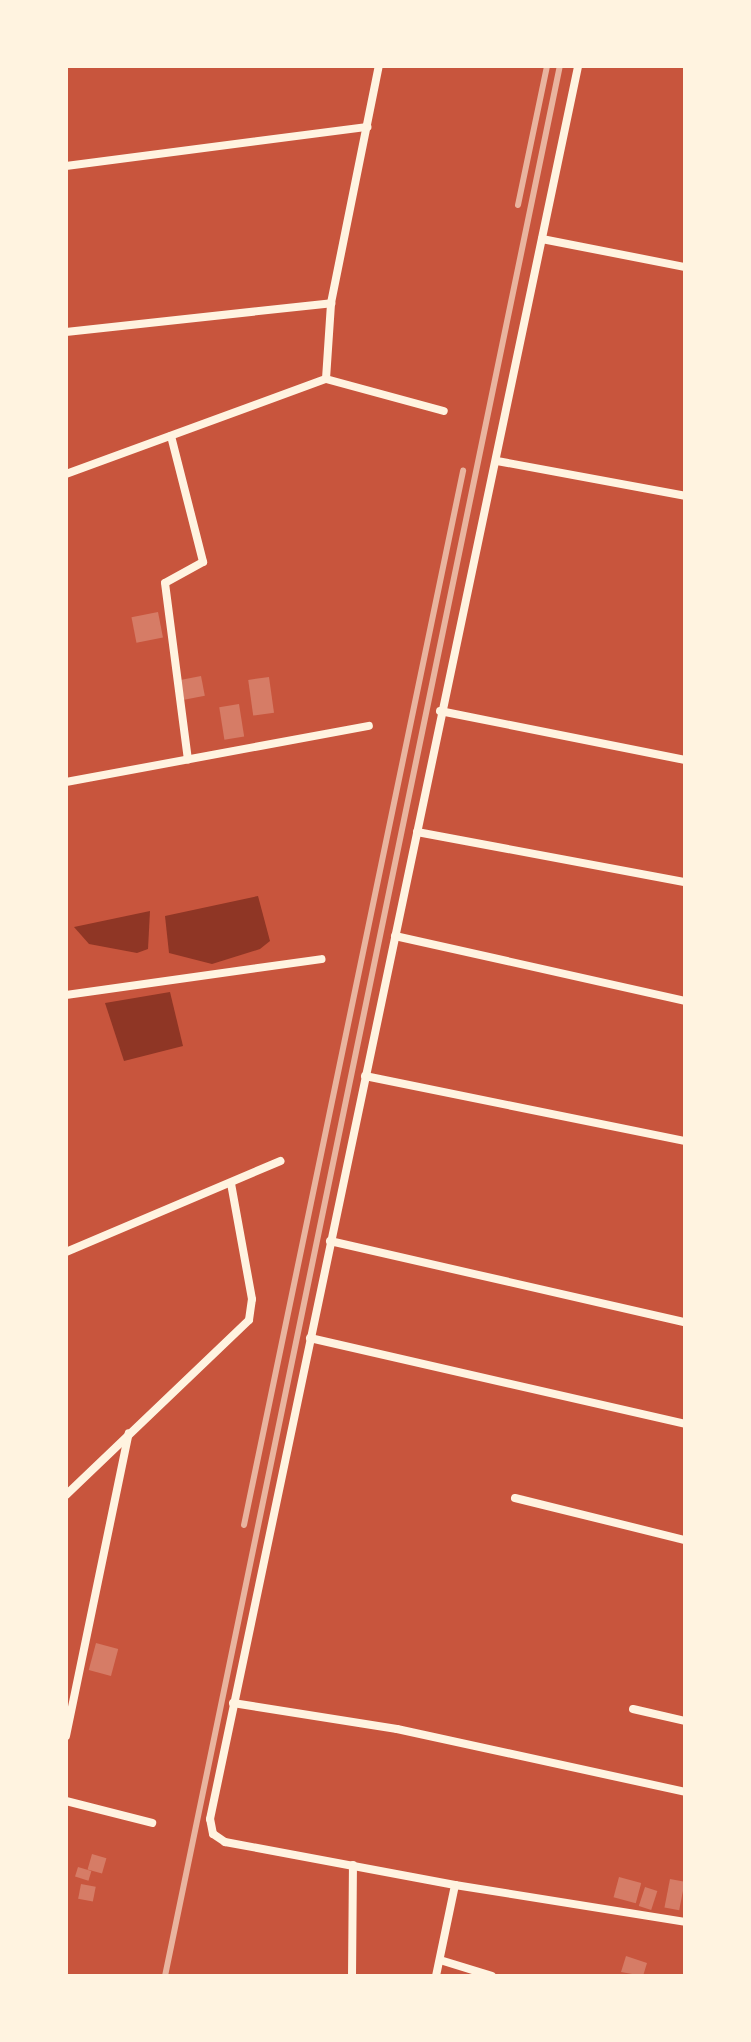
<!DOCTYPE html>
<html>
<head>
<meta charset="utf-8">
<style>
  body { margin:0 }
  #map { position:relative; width:751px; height:2042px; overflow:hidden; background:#c8553d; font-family:"Roboto Condensed",sans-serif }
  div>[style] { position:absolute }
  .water>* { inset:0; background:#8f3625 }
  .building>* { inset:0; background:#d67c66; transform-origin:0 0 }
  .minor>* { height:8px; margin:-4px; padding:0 4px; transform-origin:4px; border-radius:4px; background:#fff3e0 }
  .rail>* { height:6px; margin:-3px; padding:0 3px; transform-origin:3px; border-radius:3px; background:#e9b49f }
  span { translate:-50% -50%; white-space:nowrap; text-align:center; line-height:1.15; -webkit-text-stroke:8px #fff3e0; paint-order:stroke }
  .frame { position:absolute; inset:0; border:68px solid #fff3e0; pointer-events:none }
</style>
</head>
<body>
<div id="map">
  <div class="water">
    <div style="clip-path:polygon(258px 896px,270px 941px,260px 949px,212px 964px,169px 953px,165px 916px)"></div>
    <div style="clip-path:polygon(150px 911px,148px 949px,137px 953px,89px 944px,74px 927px)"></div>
    <div style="clip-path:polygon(170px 992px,183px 1046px,124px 1061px,105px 1003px)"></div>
  </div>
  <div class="building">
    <div style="left:158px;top:612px;width:26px;height:27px;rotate:79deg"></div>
    <div style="left:201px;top:676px;width:20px;height:21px;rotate:79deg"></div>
    <div style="left:269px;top:677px;width:36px;height:21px;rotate:82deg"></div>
    <div style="left:239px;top:704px;width:33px;height:20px;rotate:81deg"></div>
    <div style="left:96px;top:1643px;width:23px;height:28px;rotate:15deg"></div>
    <div style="left:92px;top:1854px;width:15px;height:16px;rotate:16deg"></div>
    <div style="left:78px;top:1867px;width:14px;height:10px;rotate:17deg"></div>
    <div style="left:619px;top:1877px;width:23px;height:21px;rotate:15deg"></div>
    <div style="left:670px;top:1879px;width:15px;height:29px;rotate:11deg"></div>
    <div style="left:81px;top:1884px;width:15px;height:15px;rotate:11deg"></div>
    <div style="left:645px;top:1887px;width:13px;height:20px;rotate:18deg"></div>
    <div style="clip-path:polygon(626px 1956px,647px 1963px,643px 1976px,621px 1972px)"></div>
  </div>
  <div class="minor">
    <div style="left:66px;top:166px;width:304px;rotate:-7.4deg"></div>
    <div style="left:542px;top:239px;width:146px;rotate:11.1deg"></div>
    <div style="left:66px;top:332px;width:267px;rotate:-6.2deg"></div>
    <div style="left:326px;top:379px;width:76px;rotate:-86.2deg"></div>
    <div style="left:331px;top:303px;width:242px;rotate:-78.6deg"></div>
    <div style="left:171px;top:436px;width:130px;rotate:75.7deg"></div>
    <div style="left:203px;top:562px;width:43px;rotate:151.1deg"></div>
    <div style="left:165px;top:583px;width:178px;rotate:82.6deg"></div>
    <div style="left:497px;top:461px;width:191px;rotate:10.5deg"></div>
    <div style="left:66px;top:474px;width:277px;rotate:-20.1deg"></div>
    <div style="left:326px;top:379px;width:122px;rotate:15.2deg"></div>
    <div style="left:440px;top:711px;width:250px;rotate:11.3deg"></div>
    <div style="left:66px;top:782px;width:308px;rotate:-10.5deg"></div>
    <div style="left:417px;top:832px;width:273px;rotate:10.6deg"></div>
    <div style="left:395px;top:936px;width:297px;rotate:12.6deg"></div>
    <div style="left:66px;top:995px;width:258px;rotate:-8deg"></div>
    <div style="left:365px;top:1076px;width:327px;rotate:11.5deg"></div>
    <div style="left:330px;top:1241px;width:364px;rotate:12.9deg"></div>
    <div style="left:66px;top:1252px;width:233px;rotate:-23deg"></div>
    <div style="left:310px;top:1338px;width:385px;rotate:12.9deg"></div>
    <div style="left:66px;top:1495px;width:253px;rotate:-43.7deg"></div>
    <div style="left:249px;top:1320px;width:21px;rotate:-82deg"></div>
    <div style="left:252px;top:1299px;width:118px;rotate:-100.3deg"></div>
    <div style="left:515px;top:1498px;width:175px;rotate:13.9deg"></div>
    <div style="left:233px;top:1703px;width:166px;rotate:9deg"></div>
    <div style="left:397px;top:1729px;width:295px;rotate:12.3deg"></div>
    <div style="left:633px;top:1709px;width:53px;rotate:13deg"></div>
    <div style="left:66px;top:1736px;width:309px;rotate:-78.3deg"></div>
    <div style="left:66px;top:1801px;width:89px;rotate:14.3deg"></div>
    <div style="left:455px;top:1885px;width:233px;rotate:9.1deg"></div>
    <div style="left:440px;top:1960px;width:54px;rotate:17.1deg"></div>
    <div style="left:352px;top:1976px;width:111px;rotate:-89.5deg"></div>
    <div style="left:436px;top:1976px;width:93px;rotate:-78.2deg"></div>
    <div style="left:455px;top:1885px;width:234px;rotate:-169.4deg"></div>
    <div style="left:225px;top:1842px;width:14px;rotate:-146deg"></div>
    <div style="left:213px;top:1834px;width:15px;rotate:-101deg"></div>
    <div style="left:210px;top:1819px;width:1791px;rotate:-78.14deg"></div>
  </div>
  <div class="rail">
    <div style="left:518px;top:205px;width:142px;rotate:-78.2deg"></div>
    <div style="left:244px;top:1525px;width:1077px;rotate:-78.26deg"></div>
    <div style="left:165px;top:1976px;width:1950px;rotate:-78.32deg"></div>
  </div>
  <div class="frame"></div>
</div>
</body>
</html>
